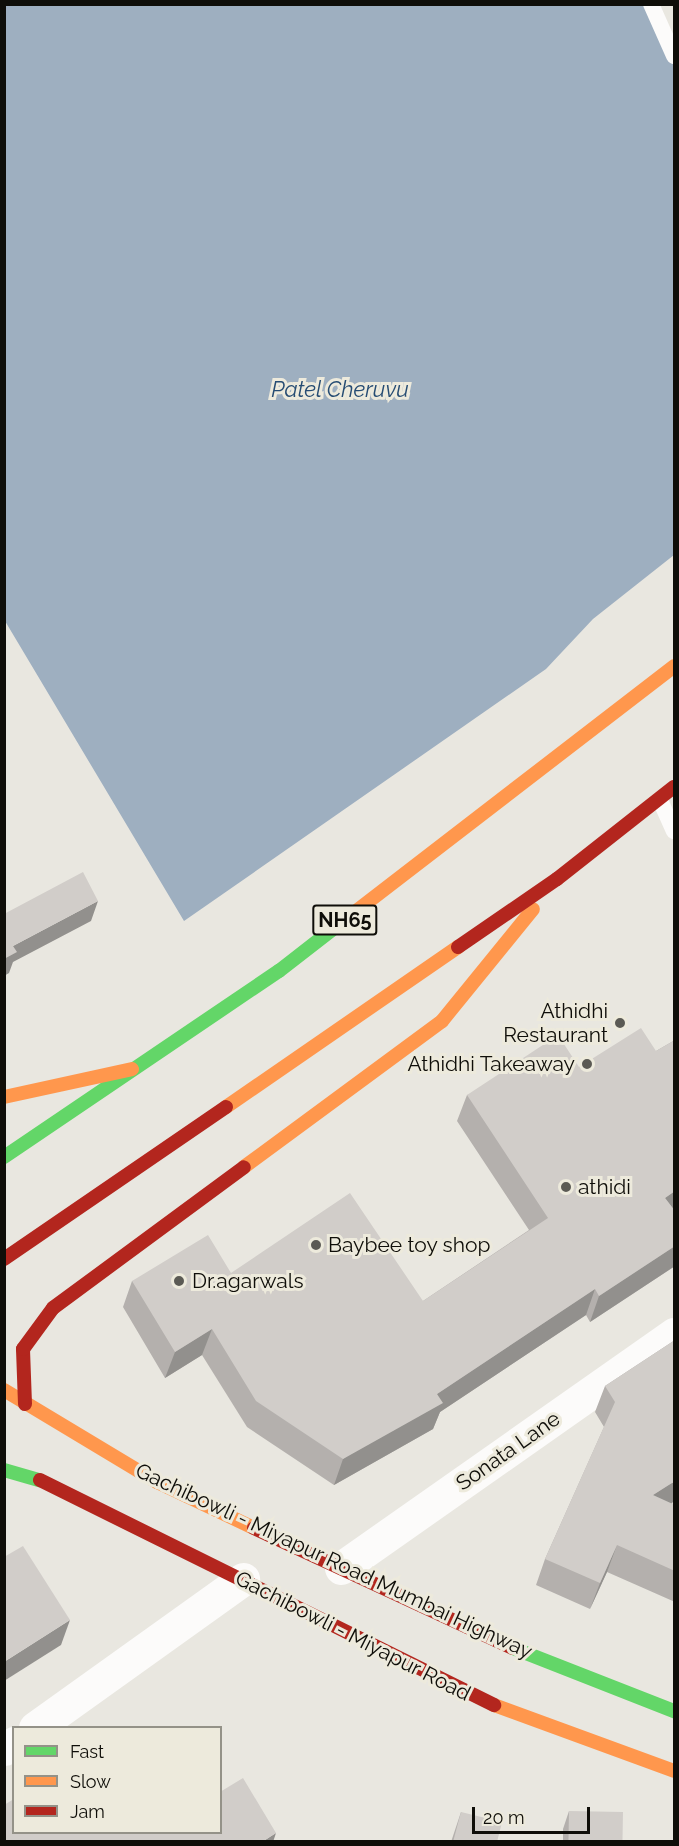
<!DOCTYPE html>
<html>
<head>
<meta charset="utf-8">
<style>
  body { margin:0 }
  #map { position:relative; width:679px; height:1846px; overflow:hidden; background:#e9e7e0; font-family:Raleway,sans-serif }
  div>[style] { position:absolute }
  .water>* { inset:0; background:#9eafc0 }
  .lane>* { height:16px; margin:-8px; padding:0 8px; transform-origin:8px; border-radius:8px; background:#fcfbfa }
  .street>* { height:33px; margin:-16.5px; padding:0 16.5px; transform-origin:16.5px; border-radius:16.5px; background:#fcfbfa }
  .fast>* { height:14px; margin:-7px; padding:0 7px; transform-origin:7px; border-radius:7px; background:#63d668 }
  .slow>* { height:14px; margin:-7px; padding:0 7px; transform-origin:7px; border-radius:7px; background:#ff974d }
  .jam>* { height:14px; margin:-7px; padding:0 7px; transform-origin:7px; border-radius:7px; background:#b3261e }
  .wall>* { inset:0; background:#b4b0ad }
  .shaded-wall>* { inset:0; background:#92908d }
  .building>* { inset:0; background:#d1cdc9; transform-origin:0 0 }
  .dots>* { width:16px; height:16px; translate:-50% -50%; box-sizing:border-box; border:3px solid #edeadc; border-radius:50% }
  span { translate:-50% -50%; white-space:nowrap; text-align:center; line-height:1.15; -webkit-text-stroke:6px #edeadc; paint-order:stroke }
  .shield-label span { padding:2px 4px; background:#edeadc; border:2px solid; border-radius:4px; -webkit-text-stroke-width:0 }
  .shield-label { font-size:20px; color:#0f0e09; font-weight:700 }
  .poi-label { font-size:21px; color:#0f0e09 }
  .right { translate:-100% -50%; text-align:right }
  .left { translate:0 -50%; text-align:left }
  .street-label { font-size:21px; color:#0f0e09 }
  .water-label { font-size:22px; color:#264c73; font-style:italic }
  .frame { position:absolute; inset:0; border:6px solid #0f0e09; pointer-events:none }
  .legend { position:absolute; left:12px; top:1726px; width:210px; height:108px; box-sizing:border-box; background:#edeadc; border:2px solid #949288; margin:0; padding:8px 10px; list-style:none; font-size:18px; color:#0f0e09 }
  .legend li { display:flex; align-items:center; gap:12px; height:30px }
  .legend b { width:30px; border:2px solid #949288 }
  .scale { position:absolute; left:472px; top:1807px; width:118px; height:27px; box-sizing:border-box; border:3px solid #0f0e09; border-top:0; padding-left:8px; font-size:18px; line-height:21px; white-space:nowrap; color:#0f0e09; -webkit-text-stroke:4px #edeadc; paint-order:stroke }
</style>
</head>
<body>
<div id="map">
  <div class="water">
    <div style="clip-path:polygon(4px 5px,658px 5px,674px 50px,674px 555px,593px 619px,546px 669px,184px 921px,5px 621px)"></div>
  </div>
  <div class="lane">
    <div style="left:651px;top:4px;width:57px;rotate:66.1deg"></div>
    <div style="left:660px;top:800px;width:34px;rotate:66deg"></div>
  </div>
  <div class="street">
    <div style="left:341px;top:1568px;width:407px;rotate:-35.1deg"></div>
    <div style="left:35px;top:1728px;width:256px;rotate:-35.6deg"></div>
    <div style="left:4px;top:1749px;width:12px;rotate:-31deg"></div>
  </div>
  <div class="fast">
    <div style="left:4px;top:1157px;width:332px;rotate:-34.1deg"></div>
    <div style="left:279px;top:971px;width:80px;rotate:-37.9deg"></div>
    <div style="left:4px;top:1470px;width:37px;rotate:16deg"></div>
    <div style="left:513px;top:1648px;width:173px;rotate:21.4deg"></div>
  </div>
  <div class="slow">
    <div style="left:342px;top:922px;width:419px;rotate:-37.6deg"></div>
    <div style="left:4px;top:1097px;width:131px;rotate:-12.3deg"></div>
    <div style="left:226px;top:1107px;width:282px;rotate:-34.6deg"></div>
    <div style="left:244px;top:1167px;width:246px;rotate:-36.4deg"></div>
    <div style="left:442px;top:1021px;width:144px;rotate:-50.9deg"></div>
    <div style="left:4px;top:1390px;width:179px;rotate:31deg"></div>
    <div style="left:157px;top:1482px;width:107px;rotate:25.4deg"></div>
    <div style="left:494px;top:1705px;width:192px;rotate:20.1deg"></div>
  </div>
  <div class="jam">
    <div style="left:458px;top:947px;width:120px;rotate:-34.5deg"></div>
    <div style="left:557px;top:879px;width:149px;rotate:-38.2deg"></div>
    <div style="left:4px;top:1259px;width:269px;rotate:-34.4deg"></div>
    <div style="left:25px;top:1404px;width:55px;rotate:-92.1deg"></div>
    <div style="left:23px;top:1349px;width:51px;rotate:-53.8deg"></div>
    <div style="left:53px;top:1308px;width:237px;rotate:-36.4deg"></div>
    <div style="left:40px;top:1480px;width:507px;rotate:26.36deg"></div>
    <div style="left:254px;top:1528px;width:285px;rotate:24.9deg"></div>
  </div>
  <div class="wall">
    <div style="clip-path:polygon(675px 1040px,675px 1266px,590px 1322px,586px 1315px,440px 1412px,433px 1429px,334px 1485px,247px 1427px,202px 1355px,165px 1378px,123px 1307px,132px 1281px,231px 1273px,423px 1301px,529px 1230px,457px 1121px,467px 1095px,579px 1067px,656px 1051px)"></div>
    <div style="clip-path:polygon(675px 1340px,671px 1503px,675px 1505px,675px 1602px,607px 1572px,590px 1609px,536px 1585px,545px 1559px,604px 1427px,595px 1412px,605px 1386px)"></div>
    <div style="clip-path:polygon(569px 1811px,622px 1842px,563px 1842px,563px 1829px)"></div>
    <div style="clip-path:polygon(461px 1812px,497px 1842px,451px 1842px)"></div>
  </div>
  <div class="shaded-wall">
    <div style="clip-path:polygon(98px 901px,91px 921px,13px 962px,9px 973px,4px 976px,4px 959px,13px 946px)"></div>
    <div style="clip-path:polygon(675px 1191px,675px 1211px,665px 1198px)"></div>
    <div style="clip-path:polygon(675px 1246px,675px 1266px,590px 1322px,599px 1296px)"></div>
    <div style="clip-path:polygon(595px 1289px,586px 1315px,440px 1412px,433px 1429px,334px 1485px,343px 1459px,437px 1394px)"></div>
    <div style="clip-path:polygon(212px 1329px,202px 1355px,165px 1378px,175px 1352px)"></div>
    <div style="clip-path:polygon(675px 1481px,675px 1501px,643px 1521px,653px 1495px)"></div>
    <div style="clip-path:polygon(617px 1545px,607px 1572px,590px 1609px,600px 1583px)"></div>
    <div style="clip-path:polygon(70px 1620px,61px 1645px,4px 1681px,4px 1662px)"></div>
    <div style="clip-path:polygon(276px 1833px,273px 1842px,262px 1842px)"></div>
  </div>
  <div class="building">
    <div style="clip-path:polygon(83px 872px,98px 901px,13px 946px,17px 952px,4px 959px,4px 914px)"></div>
    <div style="clip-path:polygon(641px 1028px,656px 1051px,675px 1040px,675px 1191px,665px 1198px,675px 1211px,675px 1246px,599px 1296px,595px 1289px,437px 1394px,443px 1403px,343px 1459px,256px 1401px,212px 1329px,175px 1352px,132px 1281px,208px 1235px,231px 1273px,350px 1193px,423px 1301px,548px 1218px,467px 1095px,558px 1035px,579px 1067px)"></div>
    <div style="clip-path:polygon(675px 1340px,675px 1481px,653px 1495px,675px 1505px,675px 1571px,617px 1545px,600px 1583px,545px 1559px,615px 1402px,605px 1386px)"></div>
    <div style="clip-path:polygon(23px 1546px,70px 1620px,4px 1662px,4px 1557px)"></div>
    <div style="clip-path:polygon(243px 1778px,276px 1833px,262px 1842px,4px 1842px,4px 1805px,14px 1799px,14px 1833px,220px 1833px,220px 1792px)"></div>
    <div style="left:569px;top:1811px;width:54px;height:31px;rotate:1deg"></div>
    <div style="clip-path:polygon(461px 1812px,502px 1822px,497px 1842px,453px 1842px)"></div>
  </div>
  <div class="dots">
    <div style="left:620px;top:1023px;background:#5b5a54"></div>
    <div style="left:587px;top:1064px;background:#5b5a54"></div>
    <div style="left:566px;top:1187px;background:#5b5a54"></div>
    <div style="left:316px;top:1245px;background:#5b5a54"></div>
    <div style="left:179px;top:1281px;background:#5b5a54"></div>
  </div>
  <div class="shield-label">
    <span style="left:345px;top:920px">NH65</span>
  </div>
  <div class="poi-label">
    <span class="right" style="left:608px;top:1023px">Athidhi<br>Restaurant</span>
    <span class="right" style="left:575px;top:1064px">Athidhi Takeaway</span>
    <span class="left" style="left:578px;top:1187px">athidi</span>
    <span class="left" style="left:328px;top:1245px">Baybee toy shop</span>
    <span class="left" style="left:192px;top:1281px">Dr.agarwals</span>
  </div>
  <div class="street-label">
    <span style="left:508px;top:1451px;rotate:-35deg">Sonata Lane</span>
    <span style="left:334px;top:1561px;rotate:25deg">Gachibowli - Miyapur Road Mumbai Highway</span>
    <span style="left:353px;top:1636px;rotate:27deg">Gachibowli - Miyapur Road</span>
  </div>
  <div class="water-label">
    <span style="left:340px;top:390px">Patel Cheruvu</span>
  </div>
  <div class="frame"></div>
  <ul class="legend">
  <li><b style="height:8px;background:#63d668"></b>Fast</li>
  <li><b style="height:8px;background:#ff974d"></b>Slow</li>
  <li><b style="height:8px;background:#b3261e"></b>Jam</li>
  </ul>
  <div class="scale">20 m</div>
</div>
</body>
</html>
